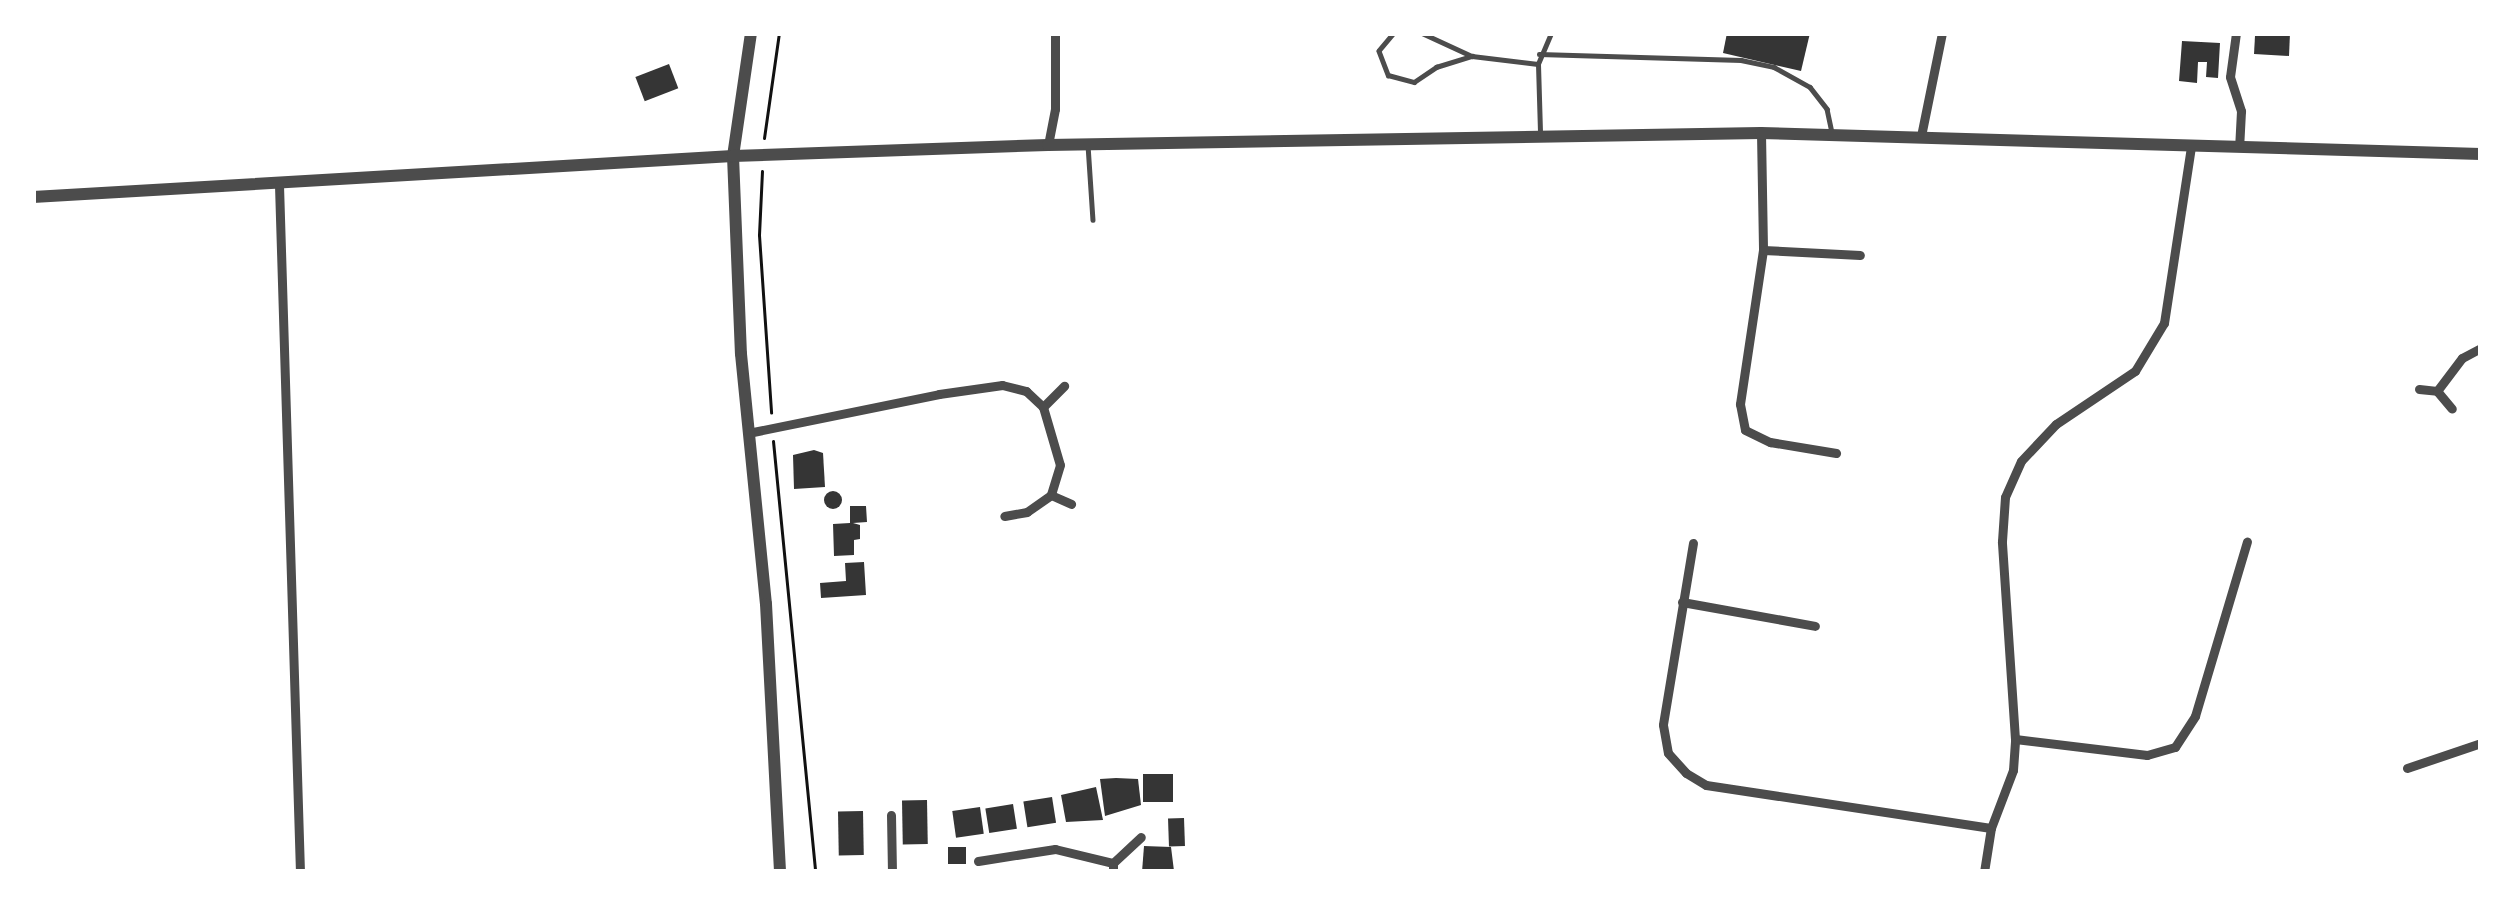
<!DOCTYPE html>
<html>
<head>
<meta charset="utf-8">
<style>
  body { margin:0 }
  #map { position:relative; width:2514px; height:905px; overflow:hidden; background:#fff; font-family:"Space Grotesk",sans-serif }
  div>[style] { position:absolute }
  .building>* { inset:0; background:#353535; transform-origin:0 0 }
  .round { border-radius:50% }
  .path>* { height:3px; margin:-1.5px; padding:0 1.5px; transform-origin:1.5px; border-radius:1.5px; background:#111 }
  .service>* { height:4.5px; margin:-2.25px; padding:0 2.25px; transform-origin:2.25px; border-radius:2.25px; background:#4c4c4c }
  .minor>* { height:9px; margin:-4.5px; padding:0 4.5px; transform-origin:4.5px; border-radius:4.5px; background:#4c4c4c }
  .tertiary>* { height:12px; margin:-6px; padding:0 6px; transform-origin:6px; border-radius:6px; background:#4c4c4c }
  span { translate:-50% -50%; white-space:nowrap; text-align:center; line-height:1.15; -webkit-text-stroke:12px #fff; paint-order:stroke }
  .frame { position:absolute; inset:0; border:36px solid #fff; pointer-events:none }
</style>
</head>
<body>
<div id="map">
  <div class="building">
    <div style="clip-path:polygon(1727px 33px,1810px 33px,1801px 71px,1723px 53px)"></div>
    <div style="clip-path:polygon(2290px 33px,2289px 56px,2254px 54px,2255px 36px)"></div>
    <div style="clip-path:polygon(2182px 41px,2220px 43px,2218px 78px,2206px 77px,2207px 62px,2198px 62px,2197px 83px,2179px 81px)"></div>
    <div style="left:669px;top:64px;width:26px;height:36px;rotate:69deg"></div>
    <div style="clip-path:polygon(814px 450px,823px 453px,825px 487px,794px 489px,793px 455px)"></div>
    <div class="round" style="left:824px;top:491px;width:18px;height:18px"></div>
    <div style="clip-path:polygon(850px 506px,866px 506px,867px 522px,853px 523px,860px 525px,860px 539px,854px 540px,854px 555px,834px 556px,833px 524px,850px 523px)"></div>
    <div style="clip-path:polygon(864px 562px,866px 595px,821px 598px,820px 583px,846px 581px,845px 563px)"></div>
    <div style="left:1143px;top:774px;width:30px;height:28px"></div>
    <div style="clip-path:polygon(1116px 778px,1138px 779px,1141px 805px,1105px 816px,1100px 779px)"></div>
    <div style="clip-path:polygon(1096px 787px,1103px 820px,1066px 822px,1061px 795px)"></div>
    <div style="left:1052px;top:797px;width:26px;height:29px;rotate:81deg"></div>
    <div style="left:927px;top:800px;width:44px;height:25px;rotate:89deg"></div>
    <div style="left:1013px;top:804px;width:25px;height:28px;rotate:81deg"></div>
    <div style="left:980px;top:807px;width:27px;height:28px;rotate:82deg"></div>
    <div style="left:863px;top:811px;width:44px;height:25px;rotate:89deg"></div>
    <div style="left:1184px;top:818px;width:28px;height:16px;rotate:88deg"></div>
    <div style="clip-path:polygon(1144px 846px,1171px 847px,1174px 871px,1142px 872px)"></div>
    <div style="left:966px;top:847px;width:17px;height:18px;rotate:90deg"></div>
  </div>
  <div class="path">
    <div style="left:764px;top:138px;width:106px;rotate:-81.9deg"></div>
    <div style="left:762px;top:171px;width:64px;rotate:92.7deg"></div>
    <div style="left:759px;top:235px;width:178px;rotate:86.1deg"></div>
    <div style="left:773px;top:441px;width:433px;rotate:84.4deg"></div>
  </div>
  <div class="service">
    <div style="left:1394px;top:33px;width:23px;rotate:130deg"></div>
    <div style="left:1379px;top:51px;width:26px;rotate:69deg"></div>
    <div style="left:1388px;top:75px;width:27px;rotate:15deg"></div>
    <div style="left:1414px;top:82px;width:27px;rotate:-34deg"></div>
    <div style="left:1436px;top:67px;width:38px;rotate:-17deg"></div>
    <div style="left:1422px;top:33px;width:55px;rotate:24.7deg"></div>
    <div style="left:1472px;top:56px;width:66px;rotate:6.9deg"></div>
    <div style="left:1539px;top:54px;width:202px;rotate:1.7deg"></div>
    <div style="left:1741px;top:60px;width:34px;rotate:12deg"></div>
    <div style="left:1774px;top:67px;width:41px;rotate:29.1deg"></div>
    <div style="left:1810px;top:87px;width:28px;rotate:52deg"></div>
    <div style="left:1827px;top:109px;width:25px;rotate:78deg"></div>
    <div style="left:1540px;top:132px;width:68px;rotate:-91.7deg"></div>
    <div style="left:1538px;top:64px;width:34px;rotate:-67deg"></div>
    <div style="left:1088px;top:145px;width:75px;rotate:86.2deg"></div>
  </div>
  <div class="minor">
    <div style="left:2236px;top:33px;width:44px;rotate:97.8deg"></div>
    <div style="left:2230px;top:77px;width:36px;rotate:72deg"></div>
    <div style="left:2241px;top:111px;width:36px;rotate:93deg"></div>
    <div style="left:1761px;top:133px;width:117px;rotate:89deg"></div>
    <div style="left:1763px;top:250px;width:156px;rotate:98.5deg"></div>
    <div style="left:1740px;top:404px;width:26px;rotate:79deg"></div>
    <div style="left:1745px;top:430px;width:28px;rotate:26deg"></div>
    <div style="left:1770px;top:442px;width:67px;rotate:9.5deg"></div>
    <div style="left:1921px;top:136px;width:105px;rotate:-78.5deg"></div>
    <div style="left:1048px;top:145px;width:37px;rotate:-79deg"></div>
    <div style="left:1055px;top:109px;width:76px;rotate:-90deg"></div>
    <div style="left:279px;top:185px;width:687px;rotate:88.25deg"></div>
    <div style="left:1763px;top:250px;width:97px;rotate:3deg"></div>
    <div style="left:2419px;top:389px;width:18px;rotate:6deg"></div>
    <div style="left:2437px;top:391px;width:23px;rotate:50deg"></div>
    <div style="left:2437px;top:391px;width:41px;rotate:-52.9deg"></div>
    <div style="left:2462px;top:358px;width:21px;rotate:-28deg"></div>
    <div style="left:1043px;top:407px;width:30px;rotate:-45deg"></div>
    <div style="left:748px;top:433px;width:195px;rotate:-11.5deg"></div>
    <div style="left:939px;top:394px;width:64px;rotate:-8.1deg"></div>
    <div style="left:1002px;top:385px;width:25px;rotate:14deg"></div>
    <div style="left:1026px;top:391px;width:23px;rotate:43deg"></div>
    <div style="left:1043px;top:407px;width:60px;rotate:73.7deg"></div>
    <div style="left:1060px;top:465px;width:31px;rotate:107deg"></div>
    <div style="left:1051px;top:495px;width:29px;rotate:145deg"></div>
    <div style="left:1027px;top:512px;width:23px;rotate:170deg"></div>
    <div style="left:1051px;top:495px;width:22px;rotate:24deg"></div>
    <div style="left:1693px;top:543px;width:184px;rotate:99.4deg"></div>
    <div style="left:1663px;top:725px;width:28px;rotate:80deg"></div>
    <div style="left:1668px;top:753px;width:27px;rotate:48deg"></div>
    <div style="left:1686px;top:773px;width:23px;rotate:31deg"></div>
    <div style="left:1706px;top:785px;width:288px;rotate:8.6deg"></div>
    <div style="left:1682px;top:602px;width:135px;rotate:10.2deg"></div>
    <div style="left:2015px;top:739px;width:133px;rotate:6.9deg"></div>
    <div style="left:2147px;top:755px;width:29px;rotate:-16deg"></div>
    <div style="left:2175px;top:747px;width:37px;rotate:-57deg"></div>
    <div style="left:2195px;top:716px;width:182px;rotate:-73.4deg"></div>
    <div style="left:2407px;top:768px;width:78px;rotate:-18.7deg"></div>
    <div style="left:891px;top:815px;width:57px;rotate:89deg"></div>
    <div style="left:978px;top:861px;width:78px;rotate:-8.9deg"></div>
    <div style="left:1055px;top:849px;width:60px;rotate:13.6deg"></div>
    <div style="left:1113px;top:863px;width:9px;rotate:90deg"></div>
    <div style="left:1113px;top:863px;width:38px;rotate:-43deg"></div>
    <div style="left:1984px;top:872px;width:45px;rotate:-81deg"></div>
    <div style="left:1991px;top:828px;width:62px;rotate:-69.2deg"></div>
    <div style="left:2013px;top:770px;width:31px;rotate:-86deg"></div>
    <div style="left:2015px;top:739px;width:198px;rotate:-93.8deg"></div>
    <div style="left:2002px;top:541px;width:44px;rotate:-86.1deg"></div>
    <div style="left:2005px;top:497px;width:39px;rotate:-66deg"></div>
    <div style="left:2021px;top:461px;width:51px;rotate:-46.6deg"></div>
    <div style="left:2056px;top:424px;width:95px;rotate:-33.9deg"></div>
    <div style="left:2135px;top:371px;width:56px;rotate:-58.9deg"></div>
    <div style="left:2164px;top:323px;width:179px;rotate:-81.3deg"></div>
  </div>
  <div class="tertiary">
    <div style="left:751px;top:33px;width:124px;rotate:98.3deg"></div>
    <div style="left:733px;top:156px;width:198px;rotate:87.7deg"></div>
    <div style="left:741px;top:354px;width:251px;rotate:84.3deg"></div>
    <div style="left:766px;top:604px;width:268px;rotate:87deg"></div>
    <div style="left:33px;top:197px;width:701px;rotate:-3.35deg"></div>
    <div style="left:733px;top:156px;width:315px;rotate:-2deg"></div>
    <div style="left:1048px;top:145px;width:713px;rotate:-0.96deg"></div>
    <div style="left:1761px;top:133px;width:720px;rotate:1.67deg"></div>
  </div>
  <div class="frame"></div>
</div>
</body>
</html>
